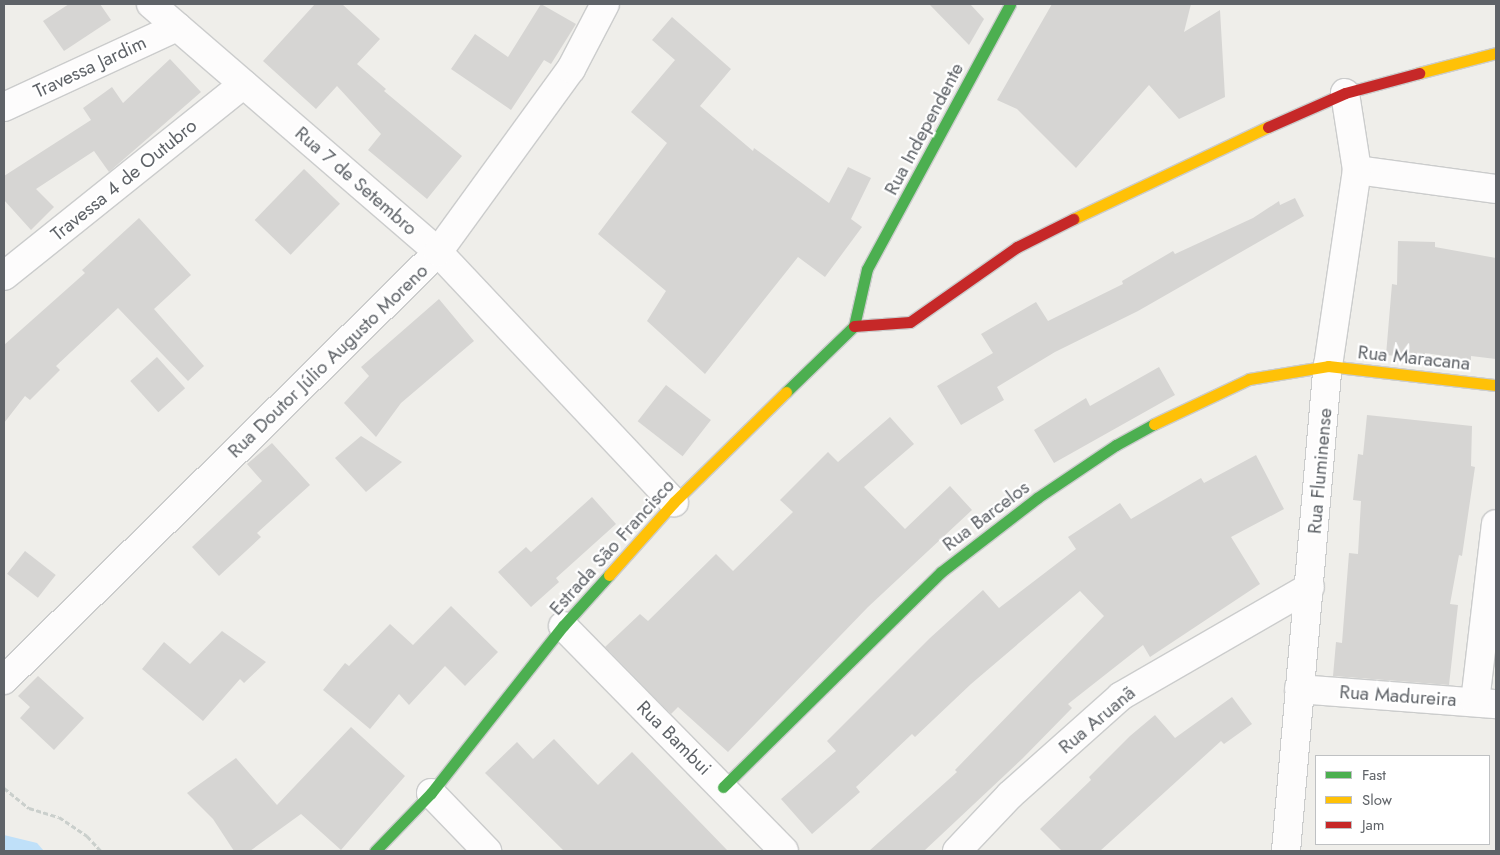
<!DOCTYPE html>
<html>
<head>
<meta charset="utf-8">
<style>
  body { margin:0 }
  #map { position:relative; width:1500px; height:855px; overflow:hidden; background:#efeeea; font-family:Jost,sans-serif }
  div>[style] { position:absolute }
  .water>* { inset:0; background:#bfe0f9 }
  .building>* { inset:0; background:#d6d5d3; transform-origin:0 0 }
  .path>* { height:3px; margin-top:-1.5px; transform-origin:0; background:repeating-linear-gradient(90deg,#cacfcc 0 5px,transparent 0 7.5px) }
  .roads { filter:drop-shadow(1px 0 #cbcccc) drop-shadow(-1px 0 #cbcccc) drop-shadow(0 1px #cbcccc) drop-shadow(0 -1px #cbcccc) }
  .street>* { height:28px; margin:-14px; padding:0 14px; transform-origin:14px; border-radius:14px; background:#fdfcfc }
  .fast>* { height:11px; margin:-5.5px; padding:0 5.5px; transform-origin:5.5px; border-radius:5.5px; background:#4caf50 }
  .slow>* { height:11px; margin:-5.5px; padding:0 5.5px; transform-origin:5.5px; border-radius:5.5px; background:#ffc107 }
  .jam>* { height:11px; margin:-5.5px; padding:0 5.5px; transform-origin:5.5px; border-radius:5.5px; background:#c62828 }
  span { translate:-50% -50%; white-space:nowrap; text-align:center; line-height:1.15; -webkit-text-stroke:4.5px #fff; paint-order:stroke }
  .street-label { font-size:19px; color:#5f6368 }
  .frame { position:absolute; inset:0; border:5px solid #5f6368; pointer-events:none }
  .legend { position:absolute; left:1315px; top:755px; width:175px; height:90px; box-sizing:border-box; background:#fff; border:1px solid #bfc1c3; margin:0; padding:6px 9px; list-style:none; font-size:15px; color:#5f6368 }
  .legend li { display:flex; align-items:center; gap:10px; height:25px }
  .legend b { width:25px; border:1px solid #bfc1c3 }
</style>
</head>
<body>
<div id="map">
  <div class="water">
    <div style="clip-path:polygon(4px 835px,37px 843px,44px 851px,4px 851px)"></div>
  </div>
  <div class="building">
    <div style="clip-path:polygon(69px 4px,100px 4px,111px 20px,64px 51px,43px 21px)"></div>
    <div style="clip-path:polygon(315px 4px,342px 4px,380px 39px,357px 64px,386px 89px,384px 91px,462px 156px,427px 199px,368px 150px,381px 134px,337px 86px,316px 109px,263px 61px)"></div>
    <div style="clip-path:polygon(541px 4px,576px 24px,551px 64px,544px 60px,511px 110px,451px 69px,475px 34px,508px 57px)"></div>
    <div style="clip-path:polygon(929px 4px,970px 4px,984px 19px,969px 45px)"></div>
    <div style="clip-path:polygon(1052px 4px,1191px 4px,1184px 32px,1220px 10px,1225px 97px,1179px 119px,1149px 85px,1076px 168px,1017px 109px,997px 100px)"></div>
    <div style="clip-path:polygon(672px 17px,731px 69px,700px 106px,753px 151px,754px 148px,829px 203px,848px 167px,871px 178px,851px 219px,862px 227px,825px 277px,798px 257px,705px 374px,647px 321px,666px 291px,598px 234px,667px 143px,631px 112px,675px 60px,652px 40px)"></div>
    <div style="clip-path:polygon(170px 59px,201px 92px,109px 172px,94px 151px,36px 189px,54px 207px,31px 230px,4px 200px,4px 176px,91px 120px,83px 108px,112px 87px,123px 103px)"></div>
    <div style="left:304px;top:169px;width:50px;height:71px;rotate:44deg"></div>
    <div style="clip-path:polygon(1295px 198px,1304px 216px,1138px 311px,1055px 352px,997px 387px,1004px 400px,961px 425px,937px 386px,993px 353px,981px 334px,1036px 302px,1048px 321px,1123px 284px,1122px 281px,1173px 251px,1175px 254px,1253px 218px,1279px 201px,1280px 205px)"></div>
    <div style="clip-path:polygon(139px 218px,191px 275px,154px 309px,204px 366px,188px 381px,118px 308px,56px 366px,60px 370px,30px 400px,25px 396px,4px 423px,4px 345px,85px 273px,82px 270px)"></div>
    <div style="clip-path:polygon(1398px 241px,1435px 242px,1435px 247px,1496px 258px,1496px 359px,1471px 356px,1471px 360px,1425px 353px,1424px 359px,1386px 355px,1392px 284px,1397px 285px)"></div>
    <div style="clip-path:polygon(439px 299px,474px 341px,401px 403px,376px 437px,344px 403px,369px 376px,361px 367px)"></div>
    <div style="left:157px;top:357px;width:42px;height:36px;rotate:48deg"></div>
    <div style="clip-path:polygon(1159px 367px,1175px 395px,1054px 463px,1034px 430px,1086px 398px,1090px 406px)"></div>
    <div style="left:666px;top:385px;width:57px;height:46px;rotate:38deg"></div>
    <div style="clip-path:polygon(1367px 415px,1472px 426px,1471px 466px,1475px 467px,1462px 556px,1459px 555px,1450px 604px,1458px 605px,1449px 685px,1333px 676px,1336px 642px,1342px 643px,1349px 553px,1358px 554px,1361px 501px,1353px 500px,1358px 454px,1363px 455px)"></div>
    <div style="clip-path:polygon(890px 417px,914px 444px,864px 487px,905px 529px,950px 486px,972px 510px,868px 607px,728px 752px,678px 707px,671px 714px,605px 647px,640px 614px,648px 621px,716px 554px,733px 571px,793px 512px,780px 500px,828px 452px,838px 462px)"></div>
    <div style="clip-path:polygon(361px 436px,402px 462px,366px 492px,335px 458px)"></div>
    <div style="clip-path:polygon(272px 443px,310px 485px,257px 533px,261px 537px,219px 576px,192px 547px,262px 481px,247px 464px)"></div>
    <div style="clip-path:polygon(1256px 455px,1284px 509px,1231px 537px,1260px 584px,1150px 657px,1143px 645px,1068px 704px,1072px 708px,1023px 758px,924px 851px,869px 851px,957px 772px,955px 770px,1104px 616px,1080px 591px,971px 684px,915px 737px,912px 734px,856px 787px,860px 792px,812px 834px,781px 799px,836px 751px,827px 741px,930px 638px,983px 590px,999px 608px,1076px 549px,1068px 537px,1120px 503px,1131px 519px,1201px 478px,1204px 483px)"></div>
    <div style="clip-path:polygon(592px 497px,616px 524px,556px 578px,559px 582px,531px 607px,498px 572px,526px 547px,531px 552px)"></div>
    <div style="left:25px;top:551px;width:39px;height:29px;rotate:38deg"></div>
    <div style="clip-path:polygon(451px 606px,498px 652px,465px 686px,445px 666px,409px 705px,399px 694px,370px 729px,323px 690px,345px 663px,349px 666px,390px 624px,413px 645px)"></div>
    <div style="clip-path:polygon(222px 631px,266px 662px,244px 683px,240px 679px,203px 721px,142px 669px,164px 642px,190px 664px)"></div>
    <div style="clip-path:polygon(38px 676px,84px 718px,54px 750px,20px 718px,30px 707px,18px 696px)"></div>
    <div style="clip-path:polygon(1232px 697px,1252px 724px,1224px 744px,1221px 741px,1100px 851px,1062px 851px,1040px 829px,1091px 780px,1089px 777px,1130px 736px,1155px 715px,1175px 738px)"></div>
    <div style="clip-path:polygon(351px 727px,405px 776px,341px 850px,301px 814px,250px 851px,234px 851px,213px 819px,187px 793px,236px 758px,277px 805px)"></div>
    <div style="clip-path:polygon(554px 739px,598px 785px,632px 752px,728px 851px,564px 851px,485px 773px,517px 742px,533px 759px)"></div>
  </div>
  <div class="path">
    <div style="left:4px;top:788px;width:32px;rotate:39deg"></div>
    <div style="left:29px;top:808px;width:31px;rotate:17deg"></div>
    <div style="left:59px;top:817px;width:34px;rotate:34deg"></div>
    <div style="left:87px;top:836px;width:21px;rotate:47deg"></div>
  </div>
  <div class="roads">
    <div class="street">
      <div style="left:151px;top:4px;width:379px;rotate:40.8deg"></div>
      <div style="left:438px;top:252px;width:344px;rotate:46.7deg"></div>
      <div style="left:4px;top:107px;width:191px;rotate:-24.8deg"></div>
      <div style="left:1357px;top:170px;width:140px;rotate:7.8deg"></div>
      <div style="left:4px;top:276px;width:307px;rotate:-38.7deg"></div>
      <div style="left:563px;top:626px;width:315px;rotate:45.5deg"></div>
      <div style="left:4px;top:680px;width:610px;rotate:-44.6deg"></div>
      <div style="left:438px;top:252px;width:226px;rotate:-54deg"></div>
      <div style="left:571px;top:69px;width:73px;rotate:-62.4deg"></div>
      <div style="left:1299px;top:689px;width:198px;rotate:4.4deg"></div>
      <div style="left:1475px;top:702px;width:179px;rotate:-83.3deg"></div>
      <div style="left:431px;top:793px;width:81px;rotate:46deg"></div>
      <div style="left:957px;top:851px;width:77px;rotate:-46.6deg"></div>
      <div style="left:1010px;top:795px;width:149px;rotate:-41.7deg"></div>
      <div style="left:1121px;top:696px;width:218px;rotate:-30deg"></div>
      <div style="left:1286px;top:851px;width:487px;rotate:-85.1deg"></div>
      <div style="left:1328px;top:366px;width:198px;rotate:-81.6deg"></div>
      <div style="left:1357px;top:170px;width:78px;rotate:-98.9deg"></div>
    </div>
    <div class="fast">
      <div style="left:786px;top:392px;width:95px;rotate:-44.1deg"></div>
      <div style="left:854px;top:326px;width:58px;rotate:-77.2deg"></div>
      <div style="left:867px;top:269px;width:301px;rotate:-61.6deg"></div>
      <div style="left:723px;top:787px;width:306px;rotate:-44.6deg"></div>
      <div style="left:941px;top:572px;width:121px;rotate:-37.6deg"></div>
      <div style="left:1037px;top:498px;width:95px;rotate:-33.9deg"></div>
      <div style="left:1116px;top:445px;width:43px;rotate:-28.9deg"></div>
      <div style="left:375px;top:851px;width:81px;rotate:-46deg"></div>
      <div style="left:431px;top:793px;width:213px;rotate:-51.7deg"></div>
      <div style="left:563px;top:626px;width:69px;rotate:-48deg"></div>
    </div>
    <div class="slow">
      <div style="left:1419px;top:73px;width:80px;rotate:-14.6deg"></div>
      <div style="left:1073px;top:219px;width:216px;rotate:-25.3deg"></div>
      <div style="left:1154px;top:424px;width:105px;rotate:-25.3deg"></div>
      <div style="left:1249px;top:379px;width:80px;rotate:-9.3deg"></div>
      <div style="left:1328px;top:366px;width:169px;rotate:6.5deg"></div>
      <div style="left:609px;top:575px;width:98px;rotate:-48.3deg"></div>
      <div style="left:674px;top:502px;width:157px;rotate:-44.5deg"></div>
    </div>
    <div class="jam">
      <div style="left:1268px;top:127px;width:84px;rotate:-23.8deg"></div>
      <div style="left:1345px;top:93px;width:77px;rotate:-15.1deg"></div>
      <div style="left:854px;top:326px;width:56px;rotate:-4.1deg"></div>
      <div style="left:910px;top:322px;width:131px;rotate:-35deg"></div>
      <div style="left:1017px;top:247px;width:63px;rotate:-26.6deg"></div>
    </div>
  </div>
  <div class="street-label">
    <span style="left:90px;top:67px;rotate:-25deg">Travessa Jardim</span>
    <span style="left:924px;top:129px;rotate:-62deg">Rua Independente</span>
    <span style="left:124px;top:180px;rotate:-39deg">Travessa 4 de Outubro</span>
    <span style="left:356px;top:181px;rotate:41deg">Rua 7 de Setembro</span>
    <span style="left:1414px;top:358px;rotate:6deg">Rua Maracana</span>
    <span style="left:328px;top:361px;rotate:-44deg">Rua Doutor Júlio Augusto Moreno</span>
    <span style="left:1320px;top:471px;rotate:-85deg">Rua Fluminense</span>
    <span style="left:986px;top:516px;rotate:-37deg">Rua Barcelos</span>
    <span style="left:612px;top:547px;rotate:-48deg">Estrada São Francisco</span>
    <span style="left:1398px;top:696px;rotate:4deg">Rua Madureira</span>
    <span style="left:1097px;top:720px;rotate:-40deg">Rua Aruanã</span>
    <span style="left:674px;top:738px;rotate:45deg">Rua Bambui</span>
  </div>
  <div class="frame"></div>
  <ul class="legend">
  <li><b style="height:6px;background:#4caf50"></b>Fast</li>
  <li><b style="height:6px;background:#ffc107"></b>Slow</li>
  <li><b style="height:6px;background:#c62828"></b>Jam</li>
  </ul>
</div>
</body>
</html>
